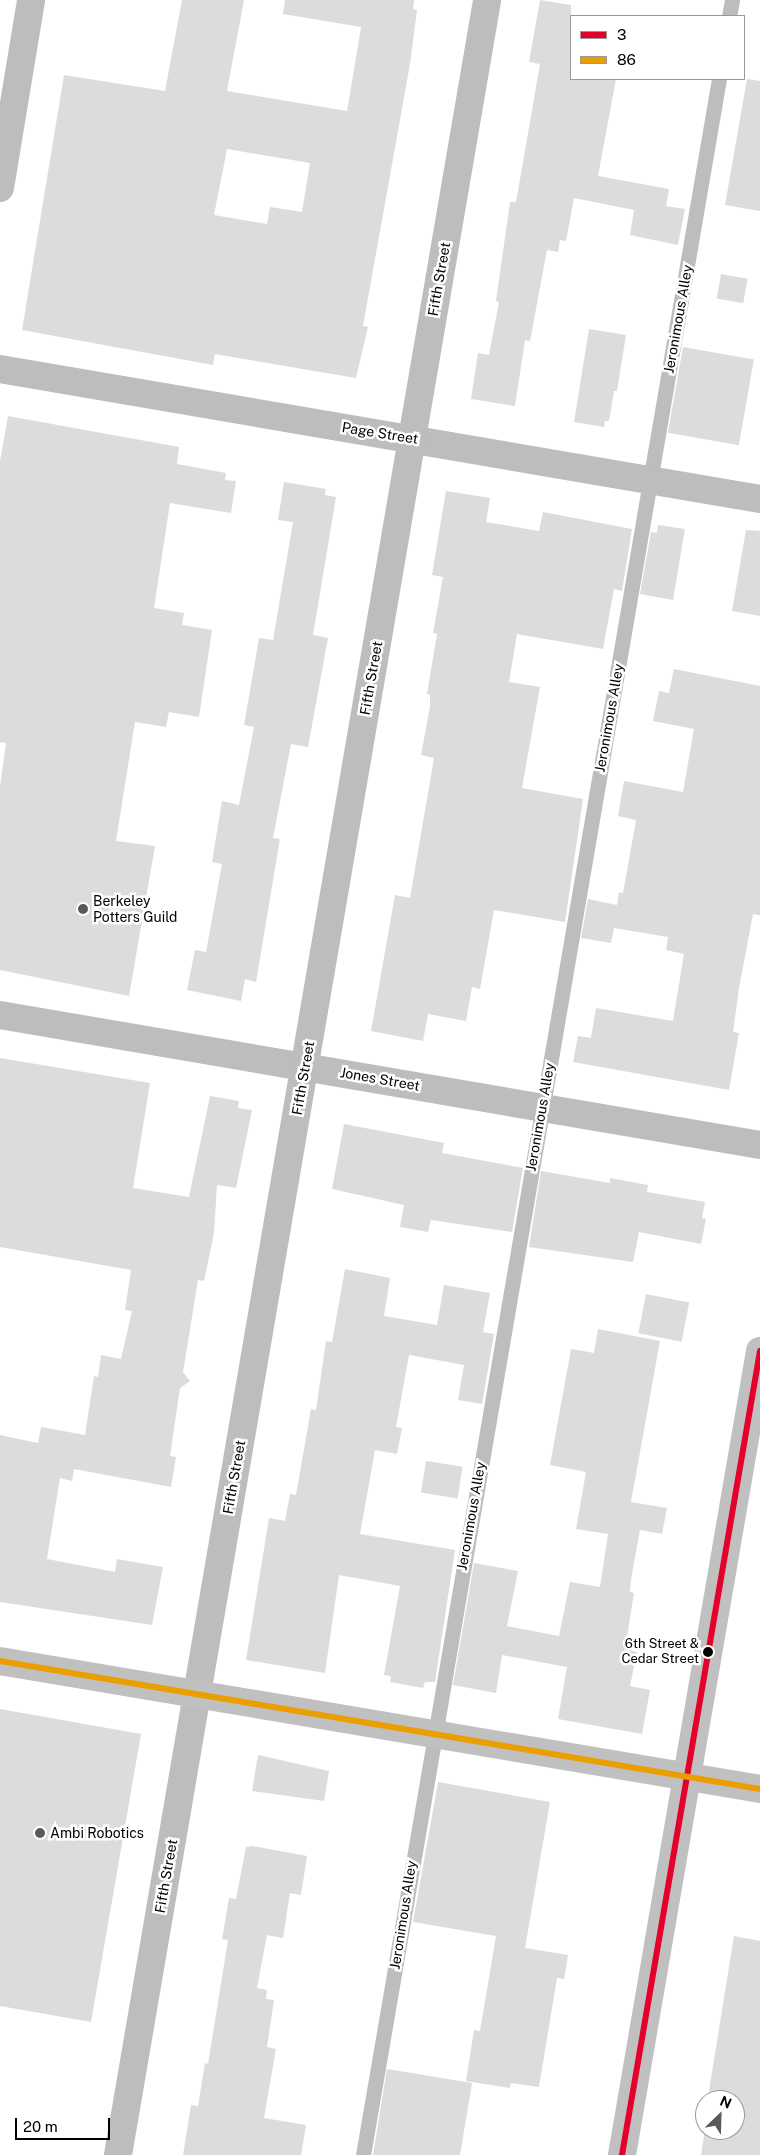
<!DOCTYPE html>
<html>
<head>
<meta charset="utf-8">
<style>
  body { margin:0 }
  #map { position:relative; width:760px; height:2155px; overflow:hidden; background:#fff; font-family:"Public Sans",sans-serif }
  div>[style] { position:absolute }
  .building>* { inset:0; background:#dcdcdc; transform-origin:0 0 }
  .lane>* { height:15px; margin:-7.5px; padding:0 7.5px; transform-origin:7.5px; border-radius:7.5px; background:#bdbdbd }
  .street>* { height:28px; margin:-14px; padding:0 14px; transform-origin:14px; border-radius:14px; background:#bdbdbd }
  .secondary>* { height:28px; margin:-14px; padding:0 14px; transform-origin:14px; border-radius:14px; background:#c0c0c0 }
  .bus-1>* { height:6px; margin:-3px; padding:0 3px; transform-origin:3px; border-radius:3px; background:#e4002b }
  .bus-2>* { height:6px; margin:-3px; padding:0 3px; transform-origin:3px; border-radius:3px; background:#eb9e00 }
  .dots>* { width:14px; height:14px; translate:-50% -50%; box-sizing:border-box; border:2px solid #fff; border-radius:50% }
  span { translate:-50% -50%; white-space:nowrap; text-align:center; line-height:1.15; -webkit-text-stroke:5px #fff; paint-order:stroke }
  .bus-label { font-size:13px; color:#000 }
  .right { translate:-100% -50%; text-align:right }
  .street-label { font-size:14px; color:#000 }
  .poi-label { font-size:14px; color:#000 }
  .left { translate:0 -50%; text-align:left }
  .legend { position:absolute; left:570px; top:15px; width:175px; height:65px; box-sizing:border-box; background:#fff; border:1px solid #999; margin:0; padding:6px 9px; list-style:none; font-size:15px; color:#000 }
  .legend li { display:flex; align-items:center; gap:10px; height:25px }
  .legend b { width:25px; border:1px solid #999 }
  .north { position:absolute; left:695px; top:2090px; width:50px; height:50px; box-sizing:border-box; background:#fff; border:1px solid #999; border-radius:50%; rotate:24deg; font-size:14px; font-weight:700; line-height:20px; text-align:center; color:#000 }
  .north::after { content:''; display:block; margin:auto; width:18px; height:22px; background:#595959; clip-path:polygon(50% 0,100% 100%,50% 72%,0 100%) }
  .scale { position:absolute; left:15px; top:2118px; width:95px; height:22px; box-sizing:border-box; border:2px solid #000; border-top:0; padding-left:6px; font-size:15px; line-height:18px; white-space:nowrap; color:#000; -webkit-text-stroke:4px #fff; paint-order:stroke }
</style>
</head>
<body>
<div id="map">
  <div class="building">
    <div style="clip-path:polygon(evenodd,182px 0,244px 0,227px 91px,347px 111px,361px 27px,283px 14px,285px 0,414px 0,413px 9px,417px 10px,410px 64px,363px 326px,368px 327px,356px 378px,215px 354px,213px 365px,22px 330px,64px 75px,165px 91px,182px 0,227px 149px,310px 163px,302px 212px,270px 207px,267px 224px,214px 215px,227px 149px)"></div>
    <div style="clip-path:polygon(540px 0,571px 5px,571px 79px,616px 79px,598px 176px,669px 189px,666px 206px,685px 209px,678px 245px,630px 235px,634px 210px,574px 198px,566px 241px,560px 240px,558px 252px,547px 250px,530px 341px,525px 340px,515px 406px,471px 399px,478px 353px,489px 355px,499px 302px,496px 301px,510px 202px,516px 202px,526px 145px,540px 64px,529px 62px)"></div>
    <div style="clip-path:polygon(747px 79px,760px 81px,760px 211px,725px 205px)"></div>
    <div style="left:721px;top:274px;width:27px;height:25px;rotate:10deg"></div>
    <div style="clip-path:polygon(589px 329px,626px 335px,617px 391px,614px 391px,609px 421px,605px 421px,604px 427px,574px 422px)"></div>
    <div style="left:683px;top:347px;width:72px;height:87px;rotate:10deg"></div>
    <div style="clip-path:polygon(8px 416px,179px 447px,177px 464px,226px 473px,225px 480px,236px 481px,231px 513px,170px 503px,154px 608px,184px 613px,182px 625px,212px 630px,199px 717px,169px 712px,166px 727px,135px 722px,116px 841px,155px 846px,129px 996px,0 970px,0 787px,6px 743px,0 742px,0 461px)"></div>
    <div style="clip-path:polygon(284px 482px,326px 489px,325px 495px,336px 497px,313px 635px,328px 638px,308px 747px,291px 744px,273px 838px,280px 839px,256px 982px,245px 979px,241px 1001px,187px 990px,195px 950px,206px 952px,222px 864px,212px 862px,222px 801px,239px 805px,254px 727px,244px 725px,259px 638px,273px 640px,293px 522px,278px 520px)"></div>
    <div style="clip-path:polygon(446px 491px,490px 498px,486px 522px,539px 531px,543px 512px,632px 529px,622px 591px,614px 589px,603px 649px,517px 634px,509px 682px,540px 687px,522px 788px,583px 799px,565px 922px,494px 910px,480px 989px,472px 987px,466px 1021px,428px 1014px,423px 1041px,371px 1031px,395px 895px,410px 898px,434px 758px,421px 755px,430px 707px,430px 695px,427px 694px,437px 634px,433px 633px,443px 577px,432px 575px)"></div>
    <div style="clip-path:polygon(658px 525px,685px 529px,673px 600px,640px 594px,651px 532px,657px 533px)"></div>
    <div style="clip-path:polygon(746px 530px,760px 531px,760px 616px,732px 611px)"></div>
    <div style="clip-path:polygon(674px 669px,760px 686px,760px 915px,753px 914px,739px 988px,733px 1032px,739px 1033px,729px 1090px,573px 1062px,578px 1036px,591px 1038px,596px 1008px,673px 1021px,684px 954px,666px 950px,668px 937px,614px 928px,611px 943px,581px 938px,588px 899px,617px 905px,619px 892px,623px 893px,636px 820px,618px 816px,624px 781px,683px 792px,694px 729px,653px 721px,659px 691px,669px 693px)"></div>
    <div style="clip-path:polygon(0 1058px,150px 1083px,133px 1188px,189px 1197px,210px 1096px,239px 1101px,238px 1108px,252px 1110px,236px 1188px,217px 1185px,214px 1233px,204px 1281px,198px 1280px,183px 1372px,190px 1381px,180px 1388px,170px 1456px,176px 1457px,171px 1487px,74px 1469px,72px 1481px,60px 1478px,47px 1559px,115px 1572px,117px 1559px,163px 1567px,152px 1625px,0 1602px,0 1435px,38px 1443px,41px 1427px,85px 1435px,94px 1376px,98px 1377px,101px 1355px,121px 1359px,132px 1311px,125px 1310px,131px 1270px,0 1247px)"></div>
    <div style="clip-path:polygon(344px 1124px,444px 1143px,442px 1153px,523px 1168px,512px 1232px,431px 1220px,428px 1232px,400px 1227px,404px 1205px,332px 1189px)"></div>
    <div style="clip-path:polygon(541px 1171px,610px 1183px,610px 1178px,648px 1185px,647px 1192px,705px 1202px,702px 1218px,706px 1219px,701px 1244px,639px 1232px,633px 1262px,529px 1247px)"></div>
    <div style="clip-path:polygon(345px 1269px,390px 1278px,384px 1316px,437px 1325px,444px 1285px,490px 1293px,483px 1332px,494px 1334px,482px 1404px,458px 1400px,464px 1365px,409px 1355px,396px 1427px,402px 1428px,397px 1454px,375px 1450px,360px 1534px,455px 1550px,435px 1682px,425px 1682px,423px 1688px,390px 1682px,391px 1676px,384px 1675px,400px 1586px,339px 1575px,325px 1673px,246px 1660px,269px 1518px,285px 1521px,290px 1494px,296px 1495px,311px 1409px,316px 1410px,326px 1341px,332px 1342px)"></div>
    <div style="left:646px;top:1294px;width:44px;height:40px;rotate:11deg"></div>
    <div style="clip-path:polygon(598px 1329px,660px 1341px,631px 1502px,667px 1508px,662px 1534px,640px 1530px,631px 1579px,630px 1592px,634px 1593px,625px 1649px,637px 1652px,630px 1686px,650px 1690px,642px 1734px,558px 1719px,567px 1667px,502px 1655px,496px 1693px,453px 1685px,474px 1563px,518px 1571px,507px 1626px,559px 1636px,570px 1582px,600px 1587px,608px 1534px,576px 1529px,586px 1472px,550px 1465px,571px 1349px,594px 1353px)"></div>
    <div style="left:426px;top:1461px;width:37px;height:32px;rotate:9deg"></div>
    <div style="clip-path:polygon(0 1709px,141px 1734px,91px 2022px,0 2006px)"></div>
    <div style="clip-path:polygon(258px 1755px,329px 1771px,324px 1801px,252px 1791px)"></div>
    <div style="clip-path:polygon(438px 1782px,550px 1802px,525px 1948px,568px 1955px,564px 1979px,557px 1978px,539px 2087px,511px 2083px,510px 2088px,466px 2081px,474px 2030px,480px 2031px,496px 1936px,413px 1922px)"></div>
    <div style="clip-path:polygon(252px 1846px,307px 1856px,301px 1895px,290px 1893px,283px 1938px,267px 1935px,257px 1988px,267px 1990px,266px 1999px,274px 2000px,267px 2047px,276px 2049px,264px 2118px,306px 2125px,301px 2155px,183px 2155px,191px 2105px,198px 2106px,205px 2063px,208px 2064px,228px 1940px,222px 1939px,229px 1898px,236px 1899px,246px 1847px)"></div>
    <div style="clip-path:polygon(734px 1936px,760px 1941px,760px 2155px,701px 2155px,705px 2130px,735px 2130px,735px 2100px,710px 2100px,708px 2097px)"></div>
    <div style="clip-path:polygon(387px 2069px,472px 2083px,460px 2155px,373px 2155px)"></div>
  </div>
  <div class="lane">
    <div style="left:729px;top:16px;width:16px;rotate:-79deg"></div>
    <div style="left:363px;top:2155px;width:2106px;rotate:-80.27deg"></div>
  </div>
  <div class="street">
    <div style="left:0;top:188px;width:191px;rotate:-80.6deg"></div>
    <div style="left:0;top:369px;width:771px;rotate:9.71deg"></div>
    <div style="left:0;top:1015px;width:771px;rotate:9.71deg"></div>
    <div style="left:118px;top:2155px;width:2186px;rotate:-80.28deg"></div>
  </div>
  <div class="secondary">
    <div style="left:0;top:1661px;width:771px;rotate:9.56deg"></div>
    <div style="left:622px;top:2155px;width:816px;rotate:-80.26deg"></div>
  </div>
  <div class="bus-1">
    <div style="left:622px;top:2155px;width:816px;rotate:-80.26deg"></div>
  </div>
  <div class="bus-2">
    <div style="left:0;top:1661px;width:771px;rotate:9.56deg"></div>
  </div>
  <div class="dots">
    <div style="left:83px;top:909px;background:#595959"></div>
    <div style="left:708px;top:1652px;background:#000"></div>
    <div style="left:40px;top:1833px;background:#595959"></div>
  </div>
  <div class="bus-label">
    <span class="right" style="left:699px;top:1652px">6th Street &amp;<br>Cedar Street</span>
  </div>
  <div class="street-label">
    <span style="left:439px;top:279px;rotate:-80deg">Fifth Street</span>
    <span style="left:678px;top:319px;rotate:-80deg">Jeronimous Alley</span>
    <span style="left:380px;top:433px;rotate:9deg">Page Street</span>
    <span style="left:371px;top:678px;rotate:-80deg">Fifth Street</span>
    <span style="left:609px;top:718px;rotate:-80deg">Jeronimous Alley</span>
    <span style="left:303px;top:1078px;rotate:-80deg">Fifth Street</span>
    <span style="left:380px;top:1079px;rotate:10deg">Jones Street</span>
    <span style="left:540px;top:1117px;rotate:-80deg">Jeronimous Alley</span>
    <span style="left:234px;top:1477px;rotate:-80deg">Fifth Street</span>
    <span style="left:471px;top:1516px;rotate:-80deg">Jeronimous Alley</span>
    <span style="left:166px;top:1876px;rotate:-80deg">Fifth Street</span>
    <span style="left:403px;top:1915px;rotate:-81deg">Jeronimous Alley</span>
  </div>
  <div class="poi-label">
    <span class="left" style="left:93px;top:909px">Berkeley<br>Potters Guild</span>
    <span class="left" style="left:50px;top:1833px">Ambi Robotics</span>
  </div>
  <ul class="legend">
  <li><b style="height:6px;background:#e4002b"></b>3</li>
  <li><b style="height:6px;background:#eb9e00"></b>86</li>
  </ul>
  <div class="north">N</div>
  <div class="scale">20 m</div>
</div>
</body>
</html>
